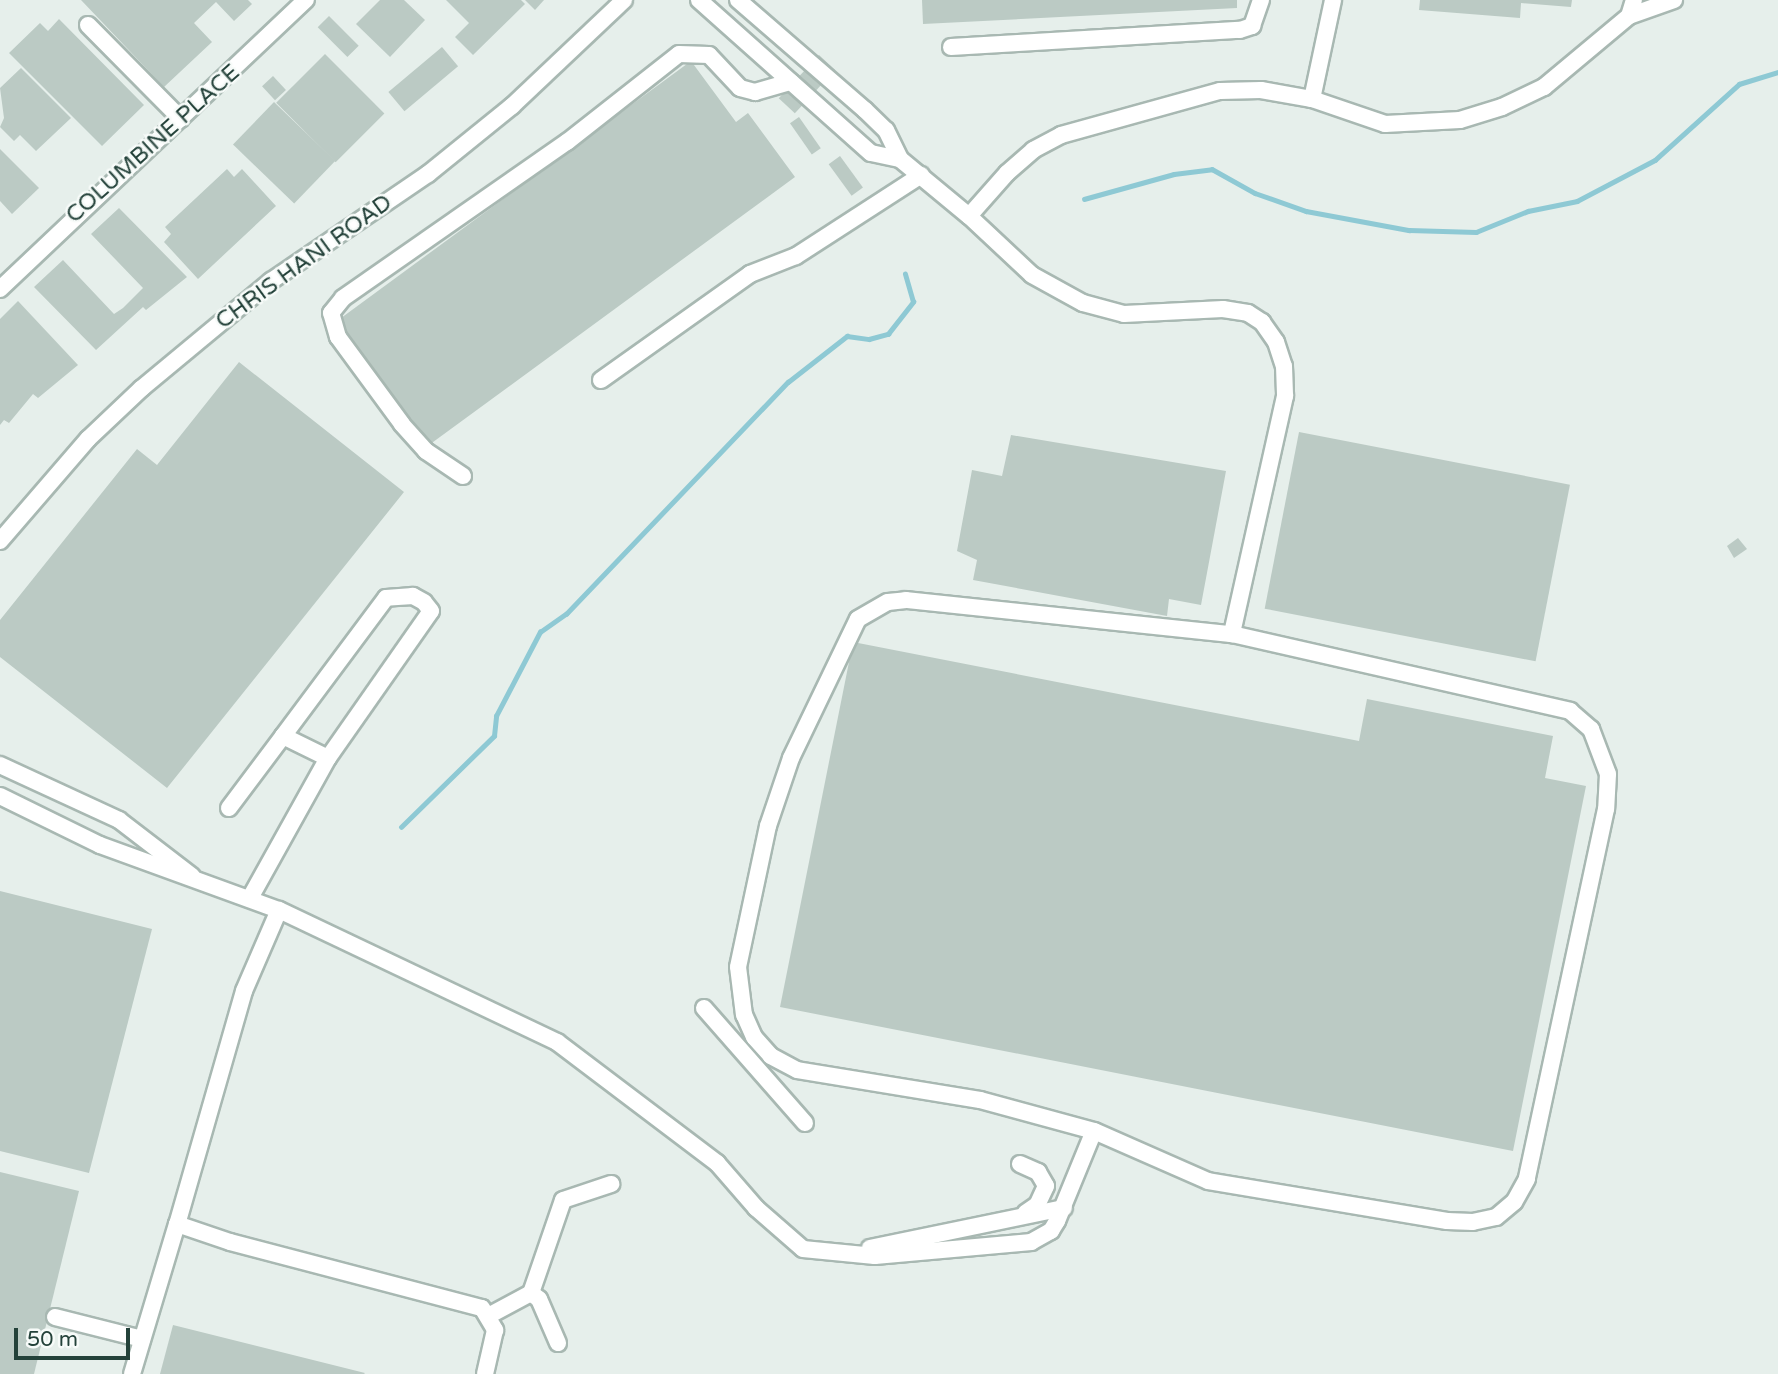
<!DOCTYPE html>
<html>
<head>
<meta charset="utf-8">
<style>
  body { margin:0 }
  #map { position:relative; width:1778px; height:1374px; overflow:hidden; background:#e6efeb; font-family:"Varela Round",sans-serif }
  div>[style] { position:absolute }
  .stream>* { height:4.5px; margin:-2.25px; padding:0 2.25px; transform-origin:2.25px; border-radius:2.25px; background:#8ec9d4 }
  .building>* { inset:0; background:#bbcac4; transform-origin:0 0 }
  .roads { filter:drop-shadow(2px 0 #a8b8b2) drop-shadow(-2px 0 #a8b8b2) drop-shadow(0 2px #a8b8b2) drop-shadow(0 -2px #a8b8b2) }
  .minor>* { height:16px; margin:-8px; padding:0 8px; transform-origin:8px; border-radius:8px; background:#fff }
  span { translate:-50% -50%; white-space:nowrap; text-align:center; line-height:1.15; -webkit-text-stroke:5px #f7fbf9; paint-order:stroke }
  .street-label { font-size:23px; color:#24423a }
  .scale { position:absolute; left:14px; top:1328px; width:116px; height:32px; box-sizing:border-box; border:4px solid #24423a; border-top:0; padding-left:9px; font-size:21px; line-height:24px; white-space:nowrap; color:#24423a; -webkit-text-stroke:5px #f7fbf9; paint-order:stroke }
</style>
</head>
<body>
<div id="map">
  <div class="stream">
    <div style="left:1084px;top:199px;width:93px;rotate:-15.5deg"></div>
    <div style="left:1174px;top:174px;width:38px;rotate:-7deg"></div>
    <div style="left:1212px;top:169px;width:49px;rotate:29.2deg"></div>
    <div style="left:1255px;top:193px;width:54px;rotate:19.4deg"></div>
    <div style="left:1306px;top:211px;width:105px;rotate:10.5deg"></div>
    <div style="left:1409px;top:230px;width:67px;rotate:1.7deg"></div>
    <div style="left:1476px;top:232px;width:56px;rotate:-22deg"></div>
    <div style="left:1528px;top:211px;width:50px;rotate:-11.5deg"></div>
    <div style="left:1577px;top:201px;width:88px;rotate:-27.7deg"></div>
    <div style="left:1655px;top:160px;width:113px;rotate:-42.1deg"></div>
    <div style="left:1739px;top:84px;width:41px;rotate:-17.1deg"></div>
    <div style="left:401px;top:827px;width:130px;rotate:-44.4deg"></div>
    <div style="left:494px;top:736px;width:20px;rotate:-84deg"></div>
    <div style="left:496px;top:716px;width:95px;rotate:-62.4deg"></div>
    <div style="left:540px;top:632px;width:32px;rotate:-35deg"></div>
    <div style="left:566px;top:614px;width:321px;rotate:-46.3deg"></div>
    <div style="left:788px;top:382px;width:75px;rotate:-37.9deg"></div>
    <div style="left:847px;top:336px;width:22px;rotate:8deg"></div>
    <div style="left:869px;top:339px;width:20px;rotate:-15deg"></div>
    <div style="left:888px;top:334px;width:41px;rotate:-52deg"></div>
    <div style="left:913px;top:302px;width:29px;rotate:-106deg"></div>
  </div>
  <div class="building">
    <div style="clip-path:polygon(81px 0,248px 0,252px 4px,234px 21px,216px 2px,194px 23px,212px 42px,164px 87px)"></div>
    <div style="clip-path:polygon(380px 0,404px 0,425px 20px,390px 57px,356px 24px)"></div>
    <div style="clip-path:polygon(446px 0,521px 0,525px 4px,473px 55px,455px 37px,469px 23px)"></div>
    <div style="clip-path:polygon(525px 0,544px 0,535px 10px)"></div>
    <div style="clip-path:polygon(922px 0,1237px 0,1237px 8px,923px 24px)"></div>
    <div style="clip-path:polygon(1420px 0,1572px 0,1571px 7px,1521px 3px,1520px 18px,1419px 10px)"></div>
    <div style="left:329px;top:16px;width:42px;height:16px;rotate:45deg"></div>
    <div style="clip-path:polygon(59px 19px,144px 105px,102px 146px,9px 53px,40px 23px,48px 31px)"></div>
    <div style="left:442px;top:47px;width:25px;height:70px;rotate:50deg"></div>
    <div style="left:325px;top:54px;width:84px;height:69px;rotate:45deg"></div>
    <div style="left:819px;top:55px;width:22px;height:59px;rotate:43deg"></div>
    <div style="clip-path:polygon(691px 61px,736px 122px,748px 113px,795px 177px,429px 445px,337px 321px)"></div>
    <div style="clip-path:polygon(21px 68px,71px 118px,36px 151px,20px 135px,14px 141px,0 127px,4px 118px,0 88px)"></div>
    <div style="left:273px;top:76px;width:19px;height:15px;rotate:47deg"></div>
    <div style="left:274px;top:102px;width:85px;height:59px;rotate:44deg"></div>
    <div style="left:799px;top:117px;width:38px;height:11px;rotate:55deg"></div>
    <div style="clip-path:polygon(0 149px,39px 188px,12px 214px,0 201px)"></div>
    <div style="left:840px;top:156px;width:39px;height:14px;rotate:54deg"></div>
    <div style="clip-path:polygon(227px 169px,234px 177px,242px 169px,276px 206px,198px 279px,164px 242px,171px 234px,165px 227px)"></div>
    <div style="clip-path:polygon(119px 208px,187px 277px,146px 310px,143px 307px,96px 350px,34px 287px,63px 260px,114px 314px,123px 308px,143px 288px,91px 234px)"></div>
    <div style="clip-path:polygon(18px 301px,78px 365px,38px 398px,33px 394px,9px 423px,4px 420px,0 425px,0 319px)"></div>
    <div style="clip-path:polygon(239px 362px,404px 492px,167px 788px,0 657px,0 620px,137px 449px,157px 465px)"></div>
    <div style="left:1299px;top:432px;width:276px;height:180px;rotate:11deg"></div>
    <div style="clip-path:polygon(1011px 435px,1226px 471px,1201px 605px,1169px 599px,1167px 616px,973px 580px,977px 560px,957px 551px,972px 470px,1002px 476px)"></div>
    <div style="clip-path:polygon(1738px 538px,1747px 549px,1734px 558px,1727px 546px)"></div>
    <div style="clip-path:polygon(853px 642px,1359px 741px,1367px 699px,1553px 736px,1545px 778px,1586px 786px,1513px 1151px,780px 1007px)"></div>
    <div style="clip-path:polygon(0 891px,152px 929px,89px 1173px,0 1151px)"></div>
    <div style="clip-path:polygon(0 1172px,79px 1191px,34px 1374px,0 1374px)"></div>
    <div style="clip-path:polygon(173px 1325px,365px 1373px,364px 1374px,160px 1374px)"></div>
  </div>
  <div class="roads">
    <div class="minor">
      <div style="left:699px;top:0;width:230px;rotate:41.7deg"></div>
      <div style="left:871px;top:153px;width:30px;rotate:12deg"></div>
      <div style="left:738px;top:0;width:168px;rotate:40.9deg"></div>
      <div style="left:865px;top:110px;width:29px;rotate:44deg"></div>
      <div style="left:886px;top:130px;width:32px;rotate:64deg"></div>
      <div style="left:900px;top:159px;width:89px;rotate:39.6deg"></div>
      <div style="left:969px;top:216px;width:57px;rotate:-48.5deg"></div>
      <div style="left:1007px;top:173px;width:35px;rotate:-41deg"></div>
      <div style="left:1033px;top:150px;width:32px;rotate:-28deg"></div>
      <div style="left:1061px;top:135px;width:165px;rotate:-15.5deg"></div>
      <div style="left:1220px;top:91px;width:41px;rotate:-1.4deg"></div>
      <div style="left:1261px;top:90px;width:52px;rotate:10deg"></div>
      <div style="left:1312px;top:99px;width:77px;rotate:18.9deg"></div>
      <div style="left:1385px;top:124px;width:75px;rotate:-3.1deg"></div>
      <div style="left:1460px;top:120px;width:44px;rotate:-17.2deg"></div>
      <div style="left:1502px;top:107px;width:47px;rotate:-25.5deg"></div>
      <div style="left:1544px;top:87px;width:111px;rotate:-39.9deg"></div>
      <div style="left:1629px;top:16px;width:17px;rotate:-73deg"></div>
      <div style="left:1629px;top:16px;width:48px;rotate:-19.6deg"></div>
      <div style="left:88px;top:25px;width:132px;rotate:45.3deg"></div>
      <div style="left:951px;top:47px;width:289px;rotate:-3.4deg"></div>
      <div style="left:1240px;top:30px;width:13px;rotate:-18deg"></div>
      <div style="left:1252px;top:26px;width:28px;rotate:-71deg"></div>
      <div style="left:1312px;top:99px;width:101px;rotate:-78deg"></div>
      <div style="left:969px;top:216px;width:86px;rotate:43.1deg"></div>
      <div style="left:1032px;top:275px;width:58px;rotate:28.8deg"></div>
      <div style="left:1083px;top:303px;width:42px;rotate:15deg"></div>
      <div style="left:1124px;top:314px;width:99px;rotate:-2.9deg"></div>
      <div style="left:1223px;top:309px;width:25px;rotate:9deg"></div>
      <div style="left:1248px;top:313px;width:17px;rotate:33deg"></div>
      <div style="left:1262px;top:322px;width:24px;rotate:55deg"></div>
      <div style="left:1276px;top:342px;width:25px;rotate:72deg"></div>
      <div style="left:1284px;top:366px;width:30px;rotate:88deg"></div>
      <div style="left:1285px;top:396px;width:244px;rotate:102.6deg"></div>
      <div style="left:0;top:289px;width:421px;rotate:-43.4deg"></div>
      <div style="left:601px;top:380px;width:183px;rotate:-35.4deg"></div>
      <div style="left:750px;top:274px;width:49px;rotate:-21.4deg"></div>
      <div style="left:796px;top:256px;width:149px;rotate:-32.9deg"></div>
      <div style="left:463px;top:476px;width:45px;rotate:-146deg"></div>
      <div style="left:426px;top:451px;width:36px;rotate:-132deg"></div>
      <div style="left:402px;top:424px;width:108px;rotate:-126.3deg"></div>
      <div style="left:338px;top:337px;width:25px;rotate:-106deg"></div>
      <div style="left:331px;top:313px;width:19px;rotate:-51deg"></div>
      <div style="left:343px;top:298px;width:273px;rotate:-34.9deg"></div>
      <div style="left:567px;top:142px;width:142px;rotate:-38.2deg"></div>
      <div style="left:679px;top:54px;width:30px;rotate:2deg"></div>
      <div style="left:709px;top:55px;width:45px;rotate:46.8deg"></div>
      <div style="left:740px;top:88px;width:16px;rotate:15deg"></div>
      <div style="left:755px;top:92px;width:37px;rotate:-16deg"></div>
      <div style="left:0;top:541px;width:135px;rotate:-49.2deg"></div>
      <div style="left:88px;top:439px;width:74px;rotate:-43.4deg"></div>
      <div style="left:142px;top:388px;width:168px;rotate:-39.7deg"></div>
      <div style="left:271px;top:281px;width:190px;rotate:-34.3deg"></div>
      <div style="left:428px;top:174px;width:108px;rotate:-39deg"></div>
      <div style="left:512px;top:106px;width:154px;rotate:-43.4deg"></div>
      <div style="left:906px;top:600px;width:328px;rotate:6deg"></div>
      <div style="left:1232px;top:634px;width:347px;rotate:12.8deg"></div>
      <div style="left:1570px;top:711px;width:28px;rotate:41deg"></div>
      <div style="left:1591px;top:729px;width:48px;rotate:69.3deg"></div>
      <div style="left:1608px;top:774px;width:35px;rotate:93deg"></div>
      <div style="left:1606px;top:809px;width:378px;rotate:102.1deg"></div>
      <div style="left:1527px;top:1179px;width:26px;rotate:119deg"></div>
      <div style="left:1514px;top:1202px;width:23px;rotate:140deg"></div>
      <div style="left:1496px;top:1217px;width:24px;rotate:168deg"></div>
      <div style="left:1473px;top:1222px;width:26px;rotate:-178deg"></div>
      <div style="left:1447px;top:1221px;width:242px;rotate:-170.5deg"></div>
      <div style="left:1208px;top:1181px;width:124px;rotate:-156.3deg"></div>
      <div style="left:1094px;top:1131px;width:118px;rotate:-164.8deg"></div>
      <div style="left:980px;top:1100px;width:185px;rotate:-170.7deg"></div>
      <div style="left:797px;top:1070px;width:30px;rotate:-152deg"></div>
      <div style="left:771px;top:1056px;width:25px;rotate:-132deg"></div>
      <div style="left:754px;top:1037px;width:24px;rotate:-114deg"></div>
      <div style="left:744px;top:1015px;width:48px;rotate:-97.1deg"></div>
      <div style="left:738px;top:967px;width:144px;rotate:-78deg"></div>
      <div style="left:768px;top:826px;width:72px;rotate:-71.3deg"></div>
      <div style="left:791px;top:758px;width:154px;rotate:-64.3deg"></div>
      <div style="left:858px;top:619px;width:34px;rotate:-30deg"></div>
      <div style="left:888px;top:602px;width:18px;rotate:-6deg"></div>
      <div style="left:0;top:765px;width:131px;rotate:24.8deg"></div>
      <div style="left:119px;top:820px;width:92px;rotate:37.5deg"></div>
      <div style="left:0;top:796px;width:111px;rotate:26.1deg"></div>
      <div style="left:100px;top:845px;width:190px;rotate:20deg"></div>
      <div style="left:279px;top:910px;width:308px;rotate:25.4deg"></div>
      <div style="left:557px;top:1042px;width:201px;rotate:37.1deg"></div>
      <div style="left:717px;top:1163px;width:60px;rotate:49.1deg"></div>
      <div style="left:756px;top:1208px;width:62px;rotate:41.1deg"></div>
      <div style="left:803px;top:1249px;width:72px;rotate:5.6deg"></div>
      <div style="left:875px;top:1256px;width:157px;rotate:-5.1deg"></div>
      <div style="left:1031px;top:1242px;width:23px;rotate:-29deg"></div>
      <div style="left:1051px;top:1231px;width:12px;rotate:-59deg"></div>
      <div style="left:1057px;top:1221px;width:97px;rotate:-67.7deg"></div>
      <div style="left:229px;top:808px;width:90px;rotate:-53.1deg"></div>
      <div style="left:283px;top:736px;width:50px;rotate:26.1deg"></div>
      <div style="left:250px;top:898px;width:160px;rotate:-60.9deg"></div>
      <div style="left:328px;top:758px;width:179px;rotate:-55deg"></div>
      <div style="left:431px;top:611px;width:11px;rotate:-128deg"></div>
      <div style="left:424px;top:602px;width:13px;rotate:-151deg"></div>
      <div style="left:413px;top:596px;width:27px;rotate:176deg"></div>
      <div style="left:386px;top:598px;width:172px;rotate:126.7deg"></div>
      <div style="left:279px;top:910px;width:88px;rotate:113.4deg"></div>
      <div style="left:244px;top:991px;width:242px;rotate:106deg"></div>
      <div style="left:177px;top:1224px;width:56px;rotate:18.8deg"></div>
      <div style="left:230px;top:1242px;width:260px;rotate:14.7deg"></div>
      <div style="left:482px;top:1308px;width:26px;rotate:59deg"></div>
      <div style="left:495px;top:1330px;width:45px;rotate:102.8deg"></div>
      <div style="left:704px;top:1008px;width:153px;rotate:48.7deg"></div>
      <div style="left:1020px;top:1164px;width:20px;rotate:24deg"></div>
      <div style="left:1038px;top:1172px;width:16px;rotate:60deg"></div>
      <div style="left:1046px;top:1186px;width:21px;rotate:115deg"></div>
      <div style="left:1037px;top:1205px;width:14px;rotate:146deg"></div>
      <div style="left:870px;top:1248px;width:198px;rotate:-11.7deg"></div>
      <div style="left:531px;top:1293px;width:10px;rotate:37deg"></div>
      <div style="left:539px;top:1299px;width:48px;rotate:66.6deg"></div>
      <div style="left:490px;top:1315px;width:47px;rotate:-28.2deg"></div>
      <div style="left:531px;top:1293px;width:98px;rotate:-71deg"></div>
      <div style="left:563px;top:1200px;width:51px;rotate:-18.4deg"></div>
      <div style="left:55px;top:1317px;width:90px;rotate:14.2deg"></div>
      <div style="left:132px;top:1374px;width:157px;rotate:-73.3deg"></div>
    </div>
  </div>
  <div class="street-label">
    <span style="left:153px;top:144px;rotate:-42deg">COLUMBINE PLACE</span>
    <span style="left:304px;top:262px;rotate:-36deg">CHRIS HANI ROAD</span>
  </div>
  <div class="scale">50 m</div>
</div>
</body>
</html>
